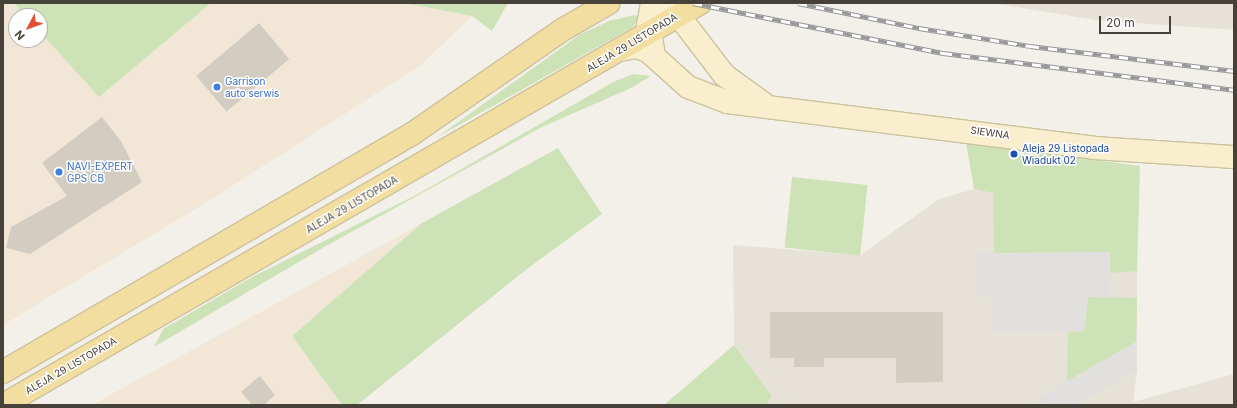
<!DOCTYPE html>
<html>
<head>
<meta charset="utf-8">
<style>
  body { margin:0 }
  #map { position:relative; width:1237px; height:408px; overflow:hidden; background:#f3f0ea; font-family:Inter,sans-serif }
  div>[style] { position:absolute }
  .residential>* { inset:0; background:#e6e2d8 }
  .commercial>* { inset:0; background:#f2e7d7 }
  .green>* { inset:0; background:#cee2b7; transform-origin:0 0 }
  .parking>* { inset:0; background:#e2e0de }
  .building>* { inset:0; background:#d3ccc0; transform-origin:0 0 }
  .roads { filter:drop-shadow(1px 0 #cdc29e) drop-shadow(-1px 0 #cdc29e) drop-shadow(0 1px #cdc29e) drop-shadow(0 -1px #cdc29e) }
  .secondary>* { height:22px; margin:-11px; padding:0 11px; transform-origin:11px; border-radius:11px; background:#f9efce }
  .primary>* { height:22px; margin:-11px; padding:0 11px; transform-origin:11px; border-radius:11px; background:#f3dea2 }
  .rail>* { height:4.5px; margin-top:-2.25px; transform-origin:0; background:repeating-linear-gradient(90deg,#fff 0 9px,#979797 0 18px); box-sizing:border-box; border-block:1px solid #979797 }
  .dots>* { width:11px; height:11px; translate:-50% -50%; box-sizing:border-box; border:2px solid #fff; border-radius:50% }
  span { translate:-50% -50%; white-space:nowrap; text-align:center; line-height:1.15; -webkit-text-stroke:3px #fff; paint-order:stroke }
  .street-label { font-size:10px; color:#464139 }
  .shop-label { font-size:10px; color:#366cbe }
  .left { translate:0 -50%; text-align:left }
  .transit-label { font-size:10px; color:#164399 }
  .frame { position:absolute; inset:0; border:4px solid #464139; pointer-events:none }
  .north { position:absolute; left:8px; top:8px; width:40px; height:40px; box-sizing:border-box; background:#fff; border:1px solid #b5b3b0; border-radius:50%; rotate:229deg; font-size:11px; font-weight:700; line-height:16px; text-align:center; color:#464139 }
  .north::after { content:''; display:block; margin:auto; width:14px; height:18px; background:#e24f31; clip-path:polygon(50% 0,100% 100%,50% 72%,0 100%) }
  .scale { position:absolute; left:1099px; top:16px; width:72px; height:18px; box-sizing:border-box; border:2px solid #464139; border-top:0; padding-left:5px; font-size:12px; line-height:14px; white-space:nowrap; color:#464139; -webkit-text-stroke:3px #fff; paint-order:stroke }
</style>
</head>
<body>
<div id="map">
  <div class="residential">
    <div style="clip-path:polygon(992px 3px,1234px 3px,1234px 30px,1095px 20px)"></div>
    <div style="clip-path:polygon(974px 189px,1103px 215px,1137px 216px,1137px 370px,1133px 402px,1234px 374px,1234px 405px,767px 405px,772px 396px,734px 345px,733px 245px,861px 255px,939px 199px)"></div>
  </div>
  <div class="commercial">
    <div style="clip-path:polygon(3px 3px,14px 3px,26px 16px,16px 16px,16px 40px,40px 40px,40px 32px,99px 97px,211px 3px,404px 3px,472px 16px,421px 65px,212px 199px,3px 325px)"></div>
    <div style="clip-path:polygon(422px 223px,292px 336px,342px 405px,92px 405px)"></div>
  </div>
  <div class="green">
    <div style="clip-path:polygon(14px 3px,211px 3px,99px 97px,40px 32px,40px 16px,26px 16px)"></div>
    <div style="clip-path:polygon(404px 3px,508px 3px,492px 31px,472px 16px)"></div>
    <div style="clip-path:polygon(635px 15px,640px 18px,633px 27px,436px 138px,579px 35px,609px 21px)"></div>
    <div style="clip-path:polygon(633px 74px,651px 76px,631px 88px,542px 127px,326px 246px,154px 347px,163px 329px,254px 276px,418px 194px,613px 82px)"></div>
    <div style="clip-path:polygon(966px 143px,1140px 166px,1137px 271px,1110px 273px,1110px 252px,994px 253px,993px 193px,974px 189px)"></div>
    <div style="clip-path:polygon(558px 148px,602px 214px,527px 269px,357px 405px,342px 405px,292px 336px,422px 223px)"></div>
    <div style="left:792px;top:177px;width:76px;height:71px;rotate:6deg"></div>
    <div style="clip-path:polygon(1088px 297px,1137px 298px,1136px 342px,1067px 381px,1068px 332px,1084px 331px)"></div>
    <div style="clip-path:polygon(734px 345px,772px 396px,767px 405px,664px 405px)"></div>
  </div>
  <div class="parking">
    <div style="clip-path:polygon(1110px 252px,1109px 297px,1088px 297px,1084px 331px,993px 331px,992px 297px,975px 297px,975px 254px)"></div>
    <div style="clip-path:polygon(1136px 342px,1137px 370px,1075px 405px,1031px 402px)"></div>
  </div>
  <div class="building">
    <div style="left:259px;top:23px;width:47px;height:82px;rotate:50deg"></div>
    <div style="clip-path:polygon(102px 117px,121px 141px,142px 182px,30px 254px,6px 248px,11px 227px,67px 196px,42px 163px)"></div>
    <div style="clip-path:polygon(770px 312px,943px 312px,943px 382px,896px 383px,896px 358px,824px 358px,824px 367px,794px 367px,794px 358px,770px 358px)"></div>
    <div style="clip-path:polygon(260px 376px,275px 395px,264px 405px,252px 405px,241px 392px)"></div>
  </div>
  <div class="roads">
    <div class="secondary">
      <div style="left:652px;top:3px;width:22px;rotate:100deg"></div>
      <div style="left:648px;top:25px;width:25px;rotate:78deg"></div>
      <div style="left:669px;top:3px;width:91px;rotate:52.6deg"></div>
      <div style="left:724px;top:75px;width:49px;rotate:35.9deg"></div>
      <div style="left:620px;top:50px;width:16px;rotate:-11deg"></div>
      <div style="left:636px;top:47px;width:13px;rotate:18deg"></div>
      <div style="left:648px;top:51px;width:54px;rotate:42deg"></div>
      <div style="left:688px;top:87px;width:42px;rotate:21deg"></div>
      <div style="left:727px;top:102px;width:370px;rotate:7.1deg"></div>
      <div style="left:1094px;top:148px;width:140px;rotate:3.7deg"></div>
    </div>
    <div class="primary">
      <div style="left:3px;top:372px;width:473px;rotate:-30.2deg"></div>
      <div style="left:412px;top:134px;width:183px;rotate:-34.7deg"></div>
      <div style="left:562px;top:30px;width:54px;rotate:-29.9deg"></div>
      <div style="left:3px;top:405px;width:805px;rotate:-29.97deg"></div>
    </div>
  </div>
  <div class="rail">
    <div style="left:693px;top:3px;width:255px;rotate:11.3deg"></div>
    <div style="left:943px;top:53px;width:293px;rotate:7.2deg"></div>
    <div style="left:798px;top:3px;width:124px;rotate:11.7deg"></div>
    <div style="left:919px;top:28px;width:112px;rotate:9.2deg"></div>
    <div style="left:1030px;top:46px;width:206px;rotate:7deg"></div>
  </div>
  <div class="dots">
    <div style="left:217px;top:87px;background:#3f7fe0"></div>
    <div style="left:1014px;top:154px;background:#1a4fb4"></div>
    <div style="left:59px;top:172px;background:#3f7fe0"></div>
  </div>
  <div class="street-label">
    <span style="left:632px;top:43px;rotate:-31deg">ALEJA 29 LISTOPADA</span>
    <span style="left:990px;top:133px;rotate:8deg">SIEWNA</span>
    <span style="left:352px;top:205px;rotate:-30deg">ALEJA 29 LISTOPADA</span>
    <span style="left:71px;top:366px;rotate:-30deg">ALEJA 29 LISTOPADA</span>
  </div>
  <div class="shop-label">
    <span class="left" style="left:225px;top:87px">Garrison<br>auto serwis</span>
    <span class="left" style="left:67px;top:172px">NAVI-EXPERT<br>GPS CB</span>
  </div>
  <div class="transit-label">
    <span class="left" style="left:1022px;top:154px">Aleja 29 Listopada<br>Wiadukt 02</span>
  </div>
  <div class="frame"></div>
  <div class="north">N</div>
  <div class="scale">20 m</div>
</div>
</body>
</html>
